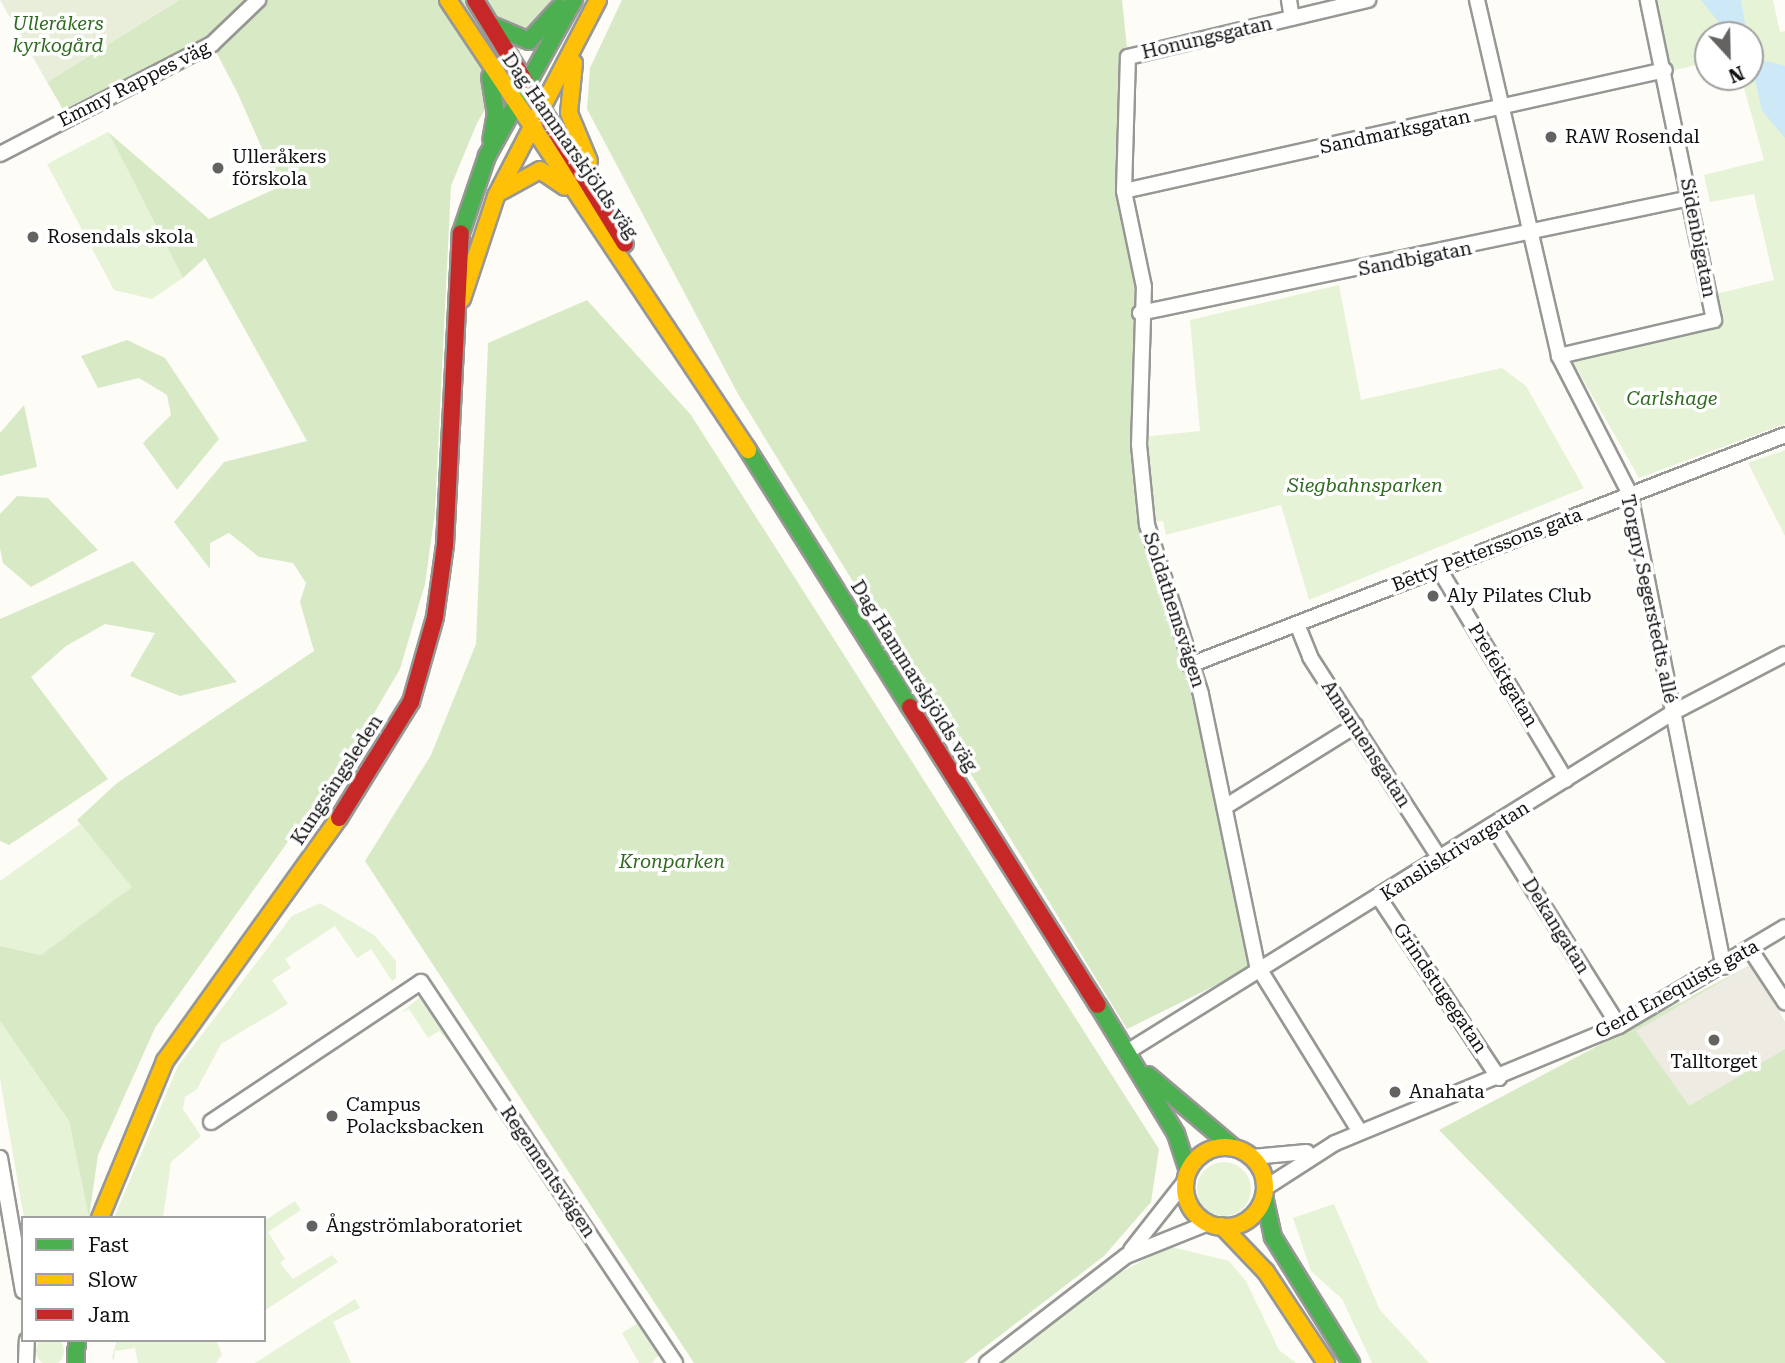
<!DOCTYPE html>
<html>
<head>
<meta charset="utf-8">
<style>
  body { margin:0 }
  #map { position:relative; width:1785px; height:1363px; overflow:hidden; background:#fdfcf7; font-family:"Roboto Serif",serif }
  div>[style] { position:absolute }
  .green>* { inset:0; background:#e7f3d7 }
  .round { border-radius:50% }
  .forest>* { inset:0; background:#d8eac5 }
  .cemetery>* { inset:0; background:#e9eedb }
  .plaza>* { inset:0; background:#edebe2 }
  .water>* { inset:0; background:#cde8f7 }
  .stream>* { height:4.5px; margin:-2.25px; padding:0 2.25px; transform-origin:2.25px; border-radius:2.25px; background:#cde8f7 }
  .roads { filter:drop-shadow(2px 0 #979795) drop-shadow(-2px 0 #979795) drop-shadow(0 2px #979795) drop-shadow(0 -2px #979795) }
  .street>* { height:14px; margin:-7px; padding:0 7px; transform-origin:7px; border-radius:7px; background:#fffffe }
  .fast>* { height:16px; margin:-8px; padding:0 8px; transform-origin:8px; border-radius:8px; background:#4caf50 }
  .slow>* { height:16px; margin:-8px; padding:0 8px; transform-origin:8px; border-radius:8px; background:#ffc107 }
  .slow>.ring { margin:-8px; padding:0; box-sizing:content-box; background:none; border:16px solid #ffc107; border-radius:50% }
  .jam>* { height:16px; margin:-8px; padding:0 8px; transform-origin:8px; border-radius:8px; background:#c62828 }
  .dots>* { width:19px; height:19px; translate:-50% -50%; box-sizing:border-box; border:4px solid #fff; border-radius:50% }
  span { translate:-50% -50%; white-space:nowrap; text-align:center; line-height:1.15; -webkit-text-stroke:7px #fff; paint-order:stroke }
  .park-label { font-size:19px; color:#2f6b1f; font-style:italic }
  .street-label { font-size:19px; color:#111 }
  .poi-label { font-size:19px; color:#111 }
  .left { translate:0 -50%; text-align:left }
  .legend { position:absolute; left:21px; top:1216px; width:245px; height:126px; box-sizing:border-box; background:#fff; border:2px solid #a0a0a0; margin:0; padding:9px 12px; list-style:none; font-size:21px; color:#111 }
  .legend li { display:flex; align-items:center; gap:14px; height:35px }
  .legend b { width:35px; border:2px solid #a0a0a0 }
  .north { position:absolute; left:1694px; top:21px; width:70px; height:70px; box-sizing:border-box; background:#fff; border:2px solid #a0a0a0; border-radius:50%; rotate:158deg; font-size:19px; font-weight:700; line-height:28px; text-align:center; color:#111 }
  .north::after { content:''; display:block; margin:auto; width:24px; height:32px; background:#646362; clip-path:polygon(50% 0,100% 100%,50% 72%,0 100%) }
</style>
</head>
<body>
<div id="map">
  <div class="green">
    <div style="clip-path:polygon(1653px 0,1773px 0,1780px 32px,1785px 31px,1785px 424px,1639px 478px,1572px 360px,1712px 323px,1707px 296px,1774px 280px,1754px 194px,1710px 202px,1704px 175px,1764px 160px,1741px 77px,1750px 77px,1750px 35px,1708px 35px,1708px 62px,1671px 71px)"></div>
    <div style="clip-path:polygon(108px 132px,183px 278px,152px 299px,114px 290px,47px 164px)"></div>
    <div style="clip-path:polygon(1339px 285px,1361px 400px,1502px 368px,1526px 386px,1584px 488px,1309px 600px,1281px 505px,1166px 535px,1163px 521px,1149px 523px,1143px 437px,1200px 431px,1190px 320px)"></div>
    <div style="clip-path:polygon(1785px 450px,1785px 536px,1748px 463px)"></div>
    <div style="clip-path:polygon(80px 824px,133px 887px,41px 955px,0 946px,0 881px)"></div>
    <div style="clip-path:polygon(320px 903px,374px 935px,396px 961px,396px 978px,392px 981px,371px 949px,357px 958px,335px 926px,285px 959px,291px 968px,272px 980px,288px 1004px,221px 1044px,197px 1089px,185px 1097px,183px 1109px,201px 1136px,171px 1162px,163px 1218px,114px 1218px,178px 1066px,292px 916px)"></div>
    <div style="clip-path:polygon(420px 997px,422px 999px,452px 1045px,439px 1031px,428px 1038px,409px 1009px,401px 1013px)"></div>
    <div style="clip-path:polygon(0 1021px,69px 1121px,89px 1218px,24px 1218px,0 1079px)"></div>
    <div class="round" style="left:1197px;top:1162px;width:54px;height:54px"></div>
    <div style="clip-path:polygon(295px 1201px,301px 1210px,268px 1232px,285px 1259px,280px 1263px,293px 1279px,332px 1255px,338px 1262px,264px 1311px,264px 1221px)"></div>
    <div style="clip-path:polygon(1334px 1204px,1380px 1310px,1429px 1363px,1372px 1363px,1342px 1299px,1311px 1271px,1293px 1218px)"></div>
    <div style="clip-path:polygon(1168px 1246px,1229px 1261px,1246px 1281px,1279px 1350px,1296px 1363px,999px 1363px,1094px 1288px)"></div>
    <div style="clip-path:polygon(355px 1299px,360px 1308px,333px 1322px,351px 1363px,255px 1363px)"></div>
    <div style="clip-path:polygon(638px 1323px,660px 1353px,652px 1363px,639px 1363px,622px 1333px)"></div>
    <div class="round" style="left:36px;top:1337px;width:28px;height:28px"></div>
    <div style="clip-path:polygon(117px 1340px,216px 1340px,222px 1354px,216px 1363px,138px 1363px,135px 1348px,115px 1351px,114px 1362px,112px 1357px)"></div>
  </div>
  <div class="forest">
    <div style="clip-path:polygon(179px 0,551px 0,477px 123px,451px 186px,435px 512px,425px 584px,400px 669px,347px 759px,155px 1028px,98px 1155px,89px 1218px,69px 1121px,0 1021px,0 946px,41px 955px,132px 887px,77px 820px,117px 783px,314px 651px,300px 602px,306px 583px,293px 563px,259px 557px,229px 533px,210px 543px,210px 569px,174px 522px,224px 462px,307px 441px,205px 258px,183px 278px,108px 132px,209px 219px,279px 187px,238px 94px,212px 44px,68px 118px,47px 82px)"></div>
    <div style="clip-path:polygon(622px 0,1122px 0,1128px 57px,1124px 191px,1141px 261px,1142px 494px,1257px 965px,1127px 1029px,738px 394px,587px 109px,590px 68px)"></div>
    <div style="clip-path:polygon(587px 300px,691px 415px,1159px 1149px,1151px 1202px,1104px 1256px,964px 1363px,694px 1363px,365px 861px,431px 755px,476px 644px,488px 343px)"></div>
    <div style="clip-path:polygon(127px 340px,165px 358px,219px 439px,177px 490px,143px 443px,171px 415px,167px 395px,139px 378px,98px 388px,81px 356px)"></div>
    <div style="clip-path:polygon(24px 405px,37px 467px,0 476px,0 433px)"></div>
    <div style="clip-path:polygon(17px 496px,48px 498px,98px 550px,31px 587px,3px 563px,0 548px,0 514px)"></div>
    <div style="clip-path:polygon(133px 561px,237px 682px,180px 696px,130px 676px,155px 633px,105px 624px,66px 646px,31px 677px,108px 779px,9px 845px,0 841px,0 619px)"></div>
    <div style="clip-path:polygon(1750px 965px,1785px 1022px,1785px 1363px,1666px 1363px,1439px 1130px)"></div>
  </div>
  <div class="cemetery">
    <div style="clip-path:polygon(0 0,179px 0,47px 82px)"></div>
  </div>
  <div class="plaza">
    <div style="clip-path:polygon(1750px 965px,1785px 1022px,1785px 1049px,1689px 1106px,1636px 1031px)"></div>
  </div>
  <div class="water">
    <div style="clip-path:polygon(1701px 0,1741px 0,1747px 35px,1729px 35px)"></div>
    <div style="clip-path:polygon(1750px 57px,1785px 66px,1785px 138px,1762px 111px)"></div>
  </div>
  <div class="stream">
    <div style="left:1750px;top:49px;width:11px;rotate:68deg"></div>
  </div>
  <div class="roads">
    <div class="street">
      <div style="left:1289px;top:0;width:18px;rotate:81deg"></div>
      <div style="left:1477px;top:0;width:365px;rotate:77deg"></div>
      <div style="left:1559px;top:356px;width:155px;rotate:62.8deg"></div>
      <div style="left:1630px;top:494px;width:482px;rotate:78.8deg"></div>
      <div style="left:0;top:154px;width:239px;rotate:-27.4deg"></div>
      <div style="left:212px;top:44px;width:64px;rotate:-43.7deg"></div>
      <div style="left:1124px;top:191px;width:554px;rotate:-12.61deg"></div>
      <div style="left:1140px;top:313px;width:562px;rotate:-11.81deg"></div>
      <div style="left:1559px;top:356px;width:159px;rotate:-13.1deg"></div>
      <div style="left:1714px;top:320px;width:327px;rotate:-101.7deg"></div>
      <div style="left:1439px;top:569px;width:246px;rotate:59deg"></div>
      <div style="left:1297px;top:624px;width:35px;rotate:68deg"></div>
      <div style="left:1310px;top:657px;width:242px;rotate:57.2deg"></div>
      <div style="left:1190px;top:665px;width:638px;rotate:-21.13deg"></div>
      <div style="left:1228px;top:805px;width:150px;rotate:-31.9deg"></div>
      <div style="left:1493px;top:826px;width:236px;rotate:57.8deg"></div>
      <div style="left:1380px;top:899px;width:215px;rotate:56.4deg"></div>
      <div style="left:1750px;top:949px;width:64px;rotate:56.6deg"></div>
      <div style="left:1127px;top:1052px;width:642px;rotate:-31.88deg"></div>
      <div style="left:1672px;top:713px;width:127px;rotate:-27.6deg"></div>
      <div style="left:211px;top:1122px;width:252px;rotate:-33.7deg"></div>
      <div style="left:421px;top:982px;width:458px;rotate:56.3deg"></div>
      <div style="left:1360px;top:1132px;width:196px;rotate:-121.7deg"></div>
      <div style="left:1257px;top:965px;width:277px;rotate:-101.7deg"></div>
      <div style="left:1201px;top:694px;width:177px;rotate:-107.7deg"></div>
      <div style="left:1147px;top:525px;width:80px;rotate:-95.7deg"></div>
      <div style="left:1139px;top:445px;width:158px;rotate:-88.2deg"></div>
      <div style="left:1144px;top:287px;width:98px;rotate:-101.8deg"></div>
      <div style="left:1124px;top:191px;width:134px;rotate:-88.3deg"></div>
      <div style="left:1128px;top:57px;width:247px;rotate:-13.4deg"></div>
      <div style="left:1252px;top:1157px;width:55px;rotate:-5.2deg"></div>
      <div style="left:0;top:1158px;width:135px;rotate:80.2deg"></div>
      <div style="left:1265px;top:1188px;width:83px;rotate:-32.7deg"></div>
      <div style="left:1335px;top:1143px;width:307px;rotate:-22.4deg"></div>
      <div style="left:1619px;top:1026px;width:193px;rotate:-30.8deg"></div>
      <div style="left:1131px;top:1250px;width:89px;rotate:-51.8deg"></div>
      <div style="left:26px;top:1363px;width:23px;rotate:-88deg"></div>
      <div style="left:987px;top:1363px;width:175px;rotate:-37.6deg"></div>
      <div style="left:1126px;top:1256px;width:88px;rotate:-21.9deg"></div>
    </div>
    <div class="fast">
      <div style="left:494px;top:26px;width:38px;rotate:23deg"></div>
      <div style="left:529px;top:41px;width:45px;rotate:-47.7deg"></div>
      <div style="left:490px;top:77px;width:36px;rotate:81deg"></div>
      <div style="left:496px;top:113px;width:27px;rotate:100deg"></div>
      <div style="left:461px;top:233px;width:81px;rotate:-71.3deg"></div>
      <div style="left:487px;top:156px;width:179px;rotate:-60.9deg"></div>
      <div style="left:748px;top:450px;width:304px;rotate:57.8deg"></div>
      <div style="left:1098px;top:1005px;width:151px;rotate:58.8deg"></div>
      <div style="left:1176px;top:1134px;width:39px;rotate:72deg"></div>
      <div style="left:1148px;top:1075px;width:111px;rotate:40.3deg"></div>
      <div style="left:1264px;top:1196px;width:42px;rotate:77.6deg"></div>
      <div style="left:1273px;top:1237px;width:148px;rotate:58.2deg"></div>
      <div style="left:76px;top:1363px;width:23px;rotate:-88deg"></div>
    </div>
    <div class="slow">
      <div style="left:448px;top:0;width:541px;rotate:56.31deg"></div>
      <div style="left:574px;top:63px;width:50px;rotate:95.7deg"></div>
      <div style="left:569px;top:113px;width:52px;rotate:67.4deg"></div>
      <div style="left:502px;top:191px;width:43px;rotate:-28.9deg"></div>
      <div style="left:540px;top:170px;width:30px;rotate:34deg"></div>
      <div style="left:462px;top:299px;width:108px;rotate:-71.7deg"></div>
      <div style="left:496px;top:196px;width:221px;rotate:-62.5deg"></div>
      <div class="ring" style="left:1185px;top:1147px;width:64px;height:64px"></div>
      <div style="left:100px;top:1218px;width:170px;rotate:-67.5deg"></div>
      <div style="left:165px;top:1061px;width:299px;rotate:-54.4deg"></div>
      <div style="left:1222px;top:1226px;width:64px;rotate:46.3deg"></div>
      <div style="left:1266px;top:1272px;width:109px;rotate:56.6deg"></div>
    </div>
    <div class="jam">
      <div style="left:475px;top:0;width:286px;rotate:58.4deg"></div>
      <div style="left:910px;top:707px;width:352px;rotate:57.8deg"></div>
      <div style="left:339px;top:818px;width:137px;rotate:-58.2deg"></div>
      <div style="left:411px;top:702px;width:88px;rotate:-74.2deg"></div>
      <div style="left:435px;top:617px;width:73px;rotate:-82.1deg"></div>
      <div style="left:445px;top:545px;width:312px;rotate:-87.1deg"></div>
    </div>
  </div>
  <div class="dots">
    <div style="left:1551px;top:137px;background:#646362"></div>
    <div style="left:218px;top:168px;background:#646362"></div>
    <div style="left:33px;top:237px;background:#646362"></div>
    <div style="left:1433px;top:596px;background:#646362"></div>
    <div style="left:1714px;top:1040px;background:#646362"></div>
    <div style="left:1395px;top:1092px;background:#646362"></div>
    <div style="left:332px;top:1116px;background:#646362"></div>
    <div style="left:312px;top:1226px;background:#646362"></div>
  </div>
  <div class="park-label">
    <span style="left:58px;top:35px">Ulleråkers<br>kyrkogård</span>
    <span style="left:1672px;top:399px">Carlshage</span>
    <span style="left:1365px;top:486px">Siegbahnsparken</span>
    <span style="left:672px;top:862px">Kronparken</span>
  </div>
  <div class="street-label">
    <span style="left:1207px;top:38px;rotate:-13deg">Honungsgatan</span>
    <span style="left:134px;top:84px;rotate:-27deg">Emmy Rappes väg</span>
    <span style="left:1395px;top:132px;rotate:-12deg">Sandmarksgatan</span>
    <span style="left:570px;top:146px;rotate:55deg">Dag Hammarskjölds väg</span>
    <span style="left:1698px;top:238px;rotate:79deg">Sidenbigatan</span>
    <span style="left:1415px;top:259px;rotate:-11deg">Sandbigatan</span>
    <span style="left:1487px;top:550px;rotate:-21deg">Betty Petterssons gata</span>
    <span style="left:1649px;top:599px;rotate:78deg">Torgny Segerstedts allé</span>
    <span style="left:1174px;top:610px;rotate:72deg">Soldathemsvägen</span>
    <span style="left:1503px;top:675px;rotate:59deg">Prefektgatan</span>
    <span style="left:914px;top:676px;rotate:58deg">Dag Hammarskjölds väg</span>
    <span style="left:1366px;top:744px;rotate:57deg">Amanuensgatan</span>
    <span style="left:337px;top:780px;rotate:-57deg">Kungsängsleden</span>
    <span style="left:1455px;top:851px;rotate:-32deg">Kansliskrivargatan</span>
    <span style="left:1556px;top:926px;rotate:58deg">Dekangatan</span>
    <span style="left:1440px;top:988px;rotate:56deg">Grindstugegatan</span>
    <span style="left:1677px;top:989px;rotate:-29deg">Gerd Enequists gata</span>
    <span style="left:548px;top:1172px;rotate:56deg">Regementsvägen</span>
  </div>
  <div class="poi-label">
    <span class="left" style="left:1565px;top:137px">RAW Rosendal</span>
    <span class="left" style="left:232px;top:168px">Ulleråkers<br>förskola</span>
    <span class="left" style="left:47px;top:237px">Rosendals skola</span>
    <span class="left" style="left:1447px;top:596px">Aly Pilates Club</span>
    <span style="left:1714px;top:1062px">Talltorget</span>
    <span class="left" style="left:1409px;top:1092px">Anahata</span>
    <span class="left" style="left:346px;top:1116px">Campus<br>Polacksbacken</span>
    <span class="left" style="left:326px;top:1226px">Ångströmlaboratoriet</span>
  </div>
  <ul class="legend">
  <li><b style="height:9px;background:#4caf50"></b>Fast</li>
  <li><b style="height:9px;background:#ffc107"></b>Slow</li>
  <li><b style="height:9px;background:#c62828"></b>Jam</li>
  </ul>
  <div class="north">N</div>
</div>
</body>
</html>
